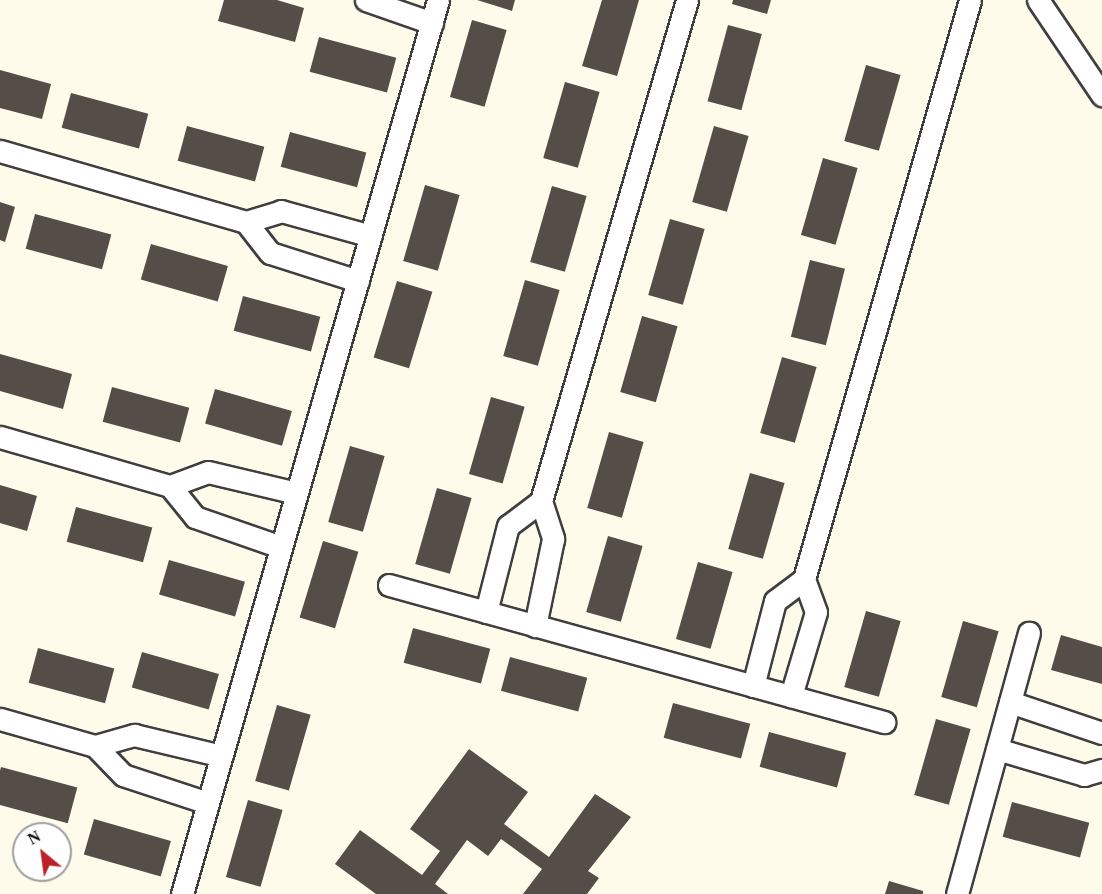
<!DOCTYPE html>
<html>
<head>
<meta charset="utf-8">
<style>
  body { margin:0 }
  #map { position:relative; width:1102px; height:894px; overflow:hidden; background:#fffbea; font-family:"Times New Roman",serif }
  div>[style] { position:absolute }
  .building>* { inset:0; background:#544d48; transform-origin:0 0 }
  .roads { filter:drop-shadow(2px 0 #3f3f3f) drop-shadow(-2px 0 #3f3f3f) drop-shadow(0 2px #3f3f3f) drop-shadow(0 -2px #3f3f3f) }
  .street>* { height:21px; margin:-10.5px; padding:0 10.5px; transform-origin:10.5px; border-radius:10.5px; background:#fff }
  span { translate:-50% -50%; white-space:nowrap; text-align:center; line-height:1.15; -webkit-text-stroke:6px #fff; paint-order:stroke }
  .north { position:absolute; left:12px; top:822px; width:60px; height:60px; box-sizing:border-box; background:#fff; border:2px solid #9e9e9e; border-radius:50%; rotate:331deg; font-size:16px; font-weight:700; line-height:24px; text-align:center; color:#0c0c0c }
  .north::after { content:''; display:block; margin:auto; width:21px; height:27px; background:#bd222a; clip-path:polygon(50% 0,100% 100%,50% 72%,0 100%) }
</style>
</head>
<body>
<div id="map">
  <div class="building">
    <div style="clip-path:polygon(224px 0,277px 0,304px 8px,295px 42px,218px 21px)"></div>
    <div style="clip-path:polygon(477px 0,515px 0,512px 11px)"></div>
    <div style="clip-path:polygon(602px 0,639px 0,617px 76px,582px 66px)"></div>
    <div style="clip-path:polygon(733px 0,771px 0,767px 14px,732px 4px)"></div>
    <div style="left:472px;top:20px;width:36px;height:80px;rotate:16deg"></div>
    <div style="left:728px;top:25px;width:35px;height:79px;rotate:15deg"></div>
    <div style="left:319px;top:37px;width:80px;height:36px;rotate:15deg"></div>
    <div style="left:866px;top:65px;width:36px;height:79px;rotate:16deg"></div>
    <div style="clip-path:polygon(0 70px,51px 84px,42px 119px,0 108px)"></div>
    <div style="left:565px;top:82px;width:36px;height:79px;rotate:16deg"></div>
    <div style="left:71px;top:93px;width:80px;height:36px;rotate:15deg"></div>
    <div style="left:187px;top:126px;width:80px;height:36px;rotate:15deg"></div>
    <div style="left:714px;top:126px;width:36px;height:79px;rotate:16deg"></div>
    <div style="left:290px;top:132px;width:79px;height:36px;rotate:15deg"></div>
    <div style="left:823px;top:158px;width:36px;height:80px;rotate:16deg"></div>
    <div style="left:425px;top:185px;width:36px;height:79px;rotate:16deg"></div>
    <div style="left:552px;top:186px;width:36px;height:79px;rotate:16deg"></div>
    <div style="clip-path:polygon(0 202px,15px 207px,5px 242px,0 240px)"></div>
    <div style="left:35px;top:214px;width:79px;height:36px;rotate:15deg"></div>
    <div style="left:670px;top:219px;width:36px;height:79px;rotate:16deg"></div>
    <div style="left:151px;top:244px;width:80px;height:37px;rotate:16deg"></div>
    <div style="left:810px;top:260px;width:36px;height:79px;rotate:14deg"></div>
    <div style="left:525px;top:280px;width:36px;height:79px;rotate:16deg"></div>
    <div style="left:397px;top:281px;width:37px;height:80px;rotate:17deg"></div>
    <div style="left:243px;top:296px;width:80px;height:36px;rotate:15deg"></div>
    <div style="left:642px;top:316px;width:37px;height:79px;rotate:16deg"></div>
    <div style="clip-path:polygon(0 354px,72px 374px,63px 409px,0 391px)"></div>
    <div style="left:782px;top:357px;width:36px;height:79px;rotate:16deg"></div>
    <div style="left:112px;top:387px;width:80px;height:36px;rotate:15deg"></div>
    <div style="left:215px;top:389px;width:80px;height:36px;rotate:16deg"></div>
    <div style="left:491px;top:397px;width:35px;height:80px;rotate:16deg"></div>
    <div style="left:609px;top:432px;width:36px;height:79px;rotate:16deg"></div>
    <div style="left:350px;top:446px;width:36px;height:79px;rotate:16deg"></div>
    <div style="left:750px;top:473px;width:36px;height:79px;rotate:16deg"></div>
    <div style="clip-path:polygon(0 485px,37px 496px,27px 531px,0 523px)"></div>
    <div style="left:437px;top:488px;width:36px;height:79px;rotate:16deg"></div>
    <div style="left:76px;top:507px;width:79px;height:36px;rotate:15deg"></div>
    <div style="left:608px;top:536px;width:36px;height:79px;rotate:16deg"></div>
    <div style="left:323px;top:541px;width:37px;height:80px;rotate:17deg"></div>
    <div style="left:169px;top:560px;width:79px;height:36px;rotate:16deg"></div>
    <div style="left:698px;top:562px;width:36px;height:80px;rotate:16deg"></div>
    <div style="left:866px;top:611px;width:36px;height:79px;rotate:16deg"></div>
    <div style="left:963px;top:621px;width:37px;height:79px;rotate:16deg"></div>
    <div style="left:413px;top:628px;width:80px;height:36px;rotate:15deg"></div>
    <div style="clip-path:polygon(1061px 635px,1102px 647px,1102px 684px,1051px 670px)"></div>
    <div style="left:38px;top:648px;width:79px;height:36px;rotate:15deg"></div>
    <div style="left:142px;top:652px;width:80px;height:37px;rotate:16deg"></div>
    <div style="left:510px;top:657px;width:80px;height:35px;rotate:15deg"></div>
    <div style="left:673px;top:703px;width:80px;height:36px;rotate:15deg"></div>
    <div style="left:277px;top:705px;width:35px;height:79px;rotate:16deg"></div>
    <div style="left:936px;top:719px;width:36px;height:79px;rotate:16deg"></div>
    <div style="left:769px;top:732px;width:80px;height:36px;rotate:15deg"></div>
    <div style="clip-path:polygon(469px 749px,528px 792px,504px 824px,549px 857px,595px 794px,631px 817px,588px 871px,599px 878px,587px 894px,523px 894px,542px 869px,501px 839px,488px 856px,467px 840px,435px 884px,448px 894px,376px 894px,335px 864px,360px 830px,422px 875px,440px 851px,410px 829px)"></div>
    <div style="left:1px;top:767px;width:79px;height:37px;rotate:15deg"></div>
    <div style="left:248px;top:800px;width:36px;height:80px;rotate:16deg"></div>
    <div style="left:1012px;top:802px;width:80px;height:36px;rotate:15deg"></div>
    <div style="left:94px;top:819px;width:80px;height:37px;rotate:16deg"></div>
    <div style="clip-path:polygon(889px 881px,923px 891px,923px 894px,885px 894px)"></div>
  </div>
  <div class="roads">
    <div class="street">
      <div style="left:366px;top:0;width:70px;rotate:19.2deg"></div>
      <div style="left:1038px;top:0;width:115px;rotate:56deg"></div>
      <div style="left:0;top:151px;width:256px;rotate:16.1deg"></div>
      <div style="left:358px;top:281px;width:92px;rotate:-162.3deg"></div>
      <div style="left:270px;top:253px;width:39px;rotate:-128deg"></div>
      <div style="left:246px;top:222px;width:37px;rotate:-17deg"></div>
      <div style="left:281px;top:211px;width:93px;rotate:15.5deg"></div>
      <div style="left:0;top:437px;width:177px;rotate:16.1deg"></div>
      <div style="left:541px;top:501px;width:522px;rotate:-73.75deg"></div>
      <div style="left:281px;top:547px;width:91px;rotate:-160.8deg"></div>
      <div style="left:195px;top:517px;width:40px;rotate:-129deg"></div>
      <div style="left:170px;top:486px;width:40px;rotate:-20.2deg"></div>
      <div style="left:208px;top:472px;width:91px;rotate:13.3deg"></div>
      <div style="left:804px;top:579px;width:602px;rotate:-74deg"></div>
      <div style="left:389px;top:585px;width:514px;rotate:15.47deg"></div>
      <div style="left:486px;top:612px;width:89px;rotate:-75.7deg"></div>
      <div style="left:508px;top:526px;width:41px;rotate:-37.1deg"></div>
      <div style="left:541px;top:501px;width:40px;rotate:72deg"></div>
      <div style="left:553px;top:539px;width:89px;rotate:101.7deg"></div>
      <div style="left:753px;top:686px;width:88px;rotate:-75.5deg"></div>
      <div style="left:775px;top:601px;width:36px;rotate:-37deg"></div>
      <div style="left:804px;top:579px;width:35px;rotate:70deg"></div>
      <div style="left:816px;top:612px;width:88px;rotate:106.6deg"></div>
      <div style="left:1010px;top:702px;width:97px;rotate:18.6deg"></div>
      <div style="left:0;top:719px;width:99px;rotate:15.9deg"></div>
      <div style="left:997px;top:749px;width:91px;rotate:16.6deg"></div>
      <div style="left:1084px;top:775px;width:19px;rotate:-16deg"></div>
      <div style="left:208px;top:803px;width:89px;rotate:-161.8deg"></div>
      <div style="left:123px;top:775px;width:40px;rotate:-134deg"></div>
      <div style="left:95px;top:746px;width:41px;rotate:-15.8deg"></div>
      <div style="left:134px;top:735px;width:90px;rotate:13.4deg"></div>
      <div style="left:182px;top:894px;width:930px;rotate:-74.02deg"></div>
      <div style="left:957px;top:894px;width:271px;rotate:-74.6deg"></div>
    </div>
  </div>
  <div class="north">N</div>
</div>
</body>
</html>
